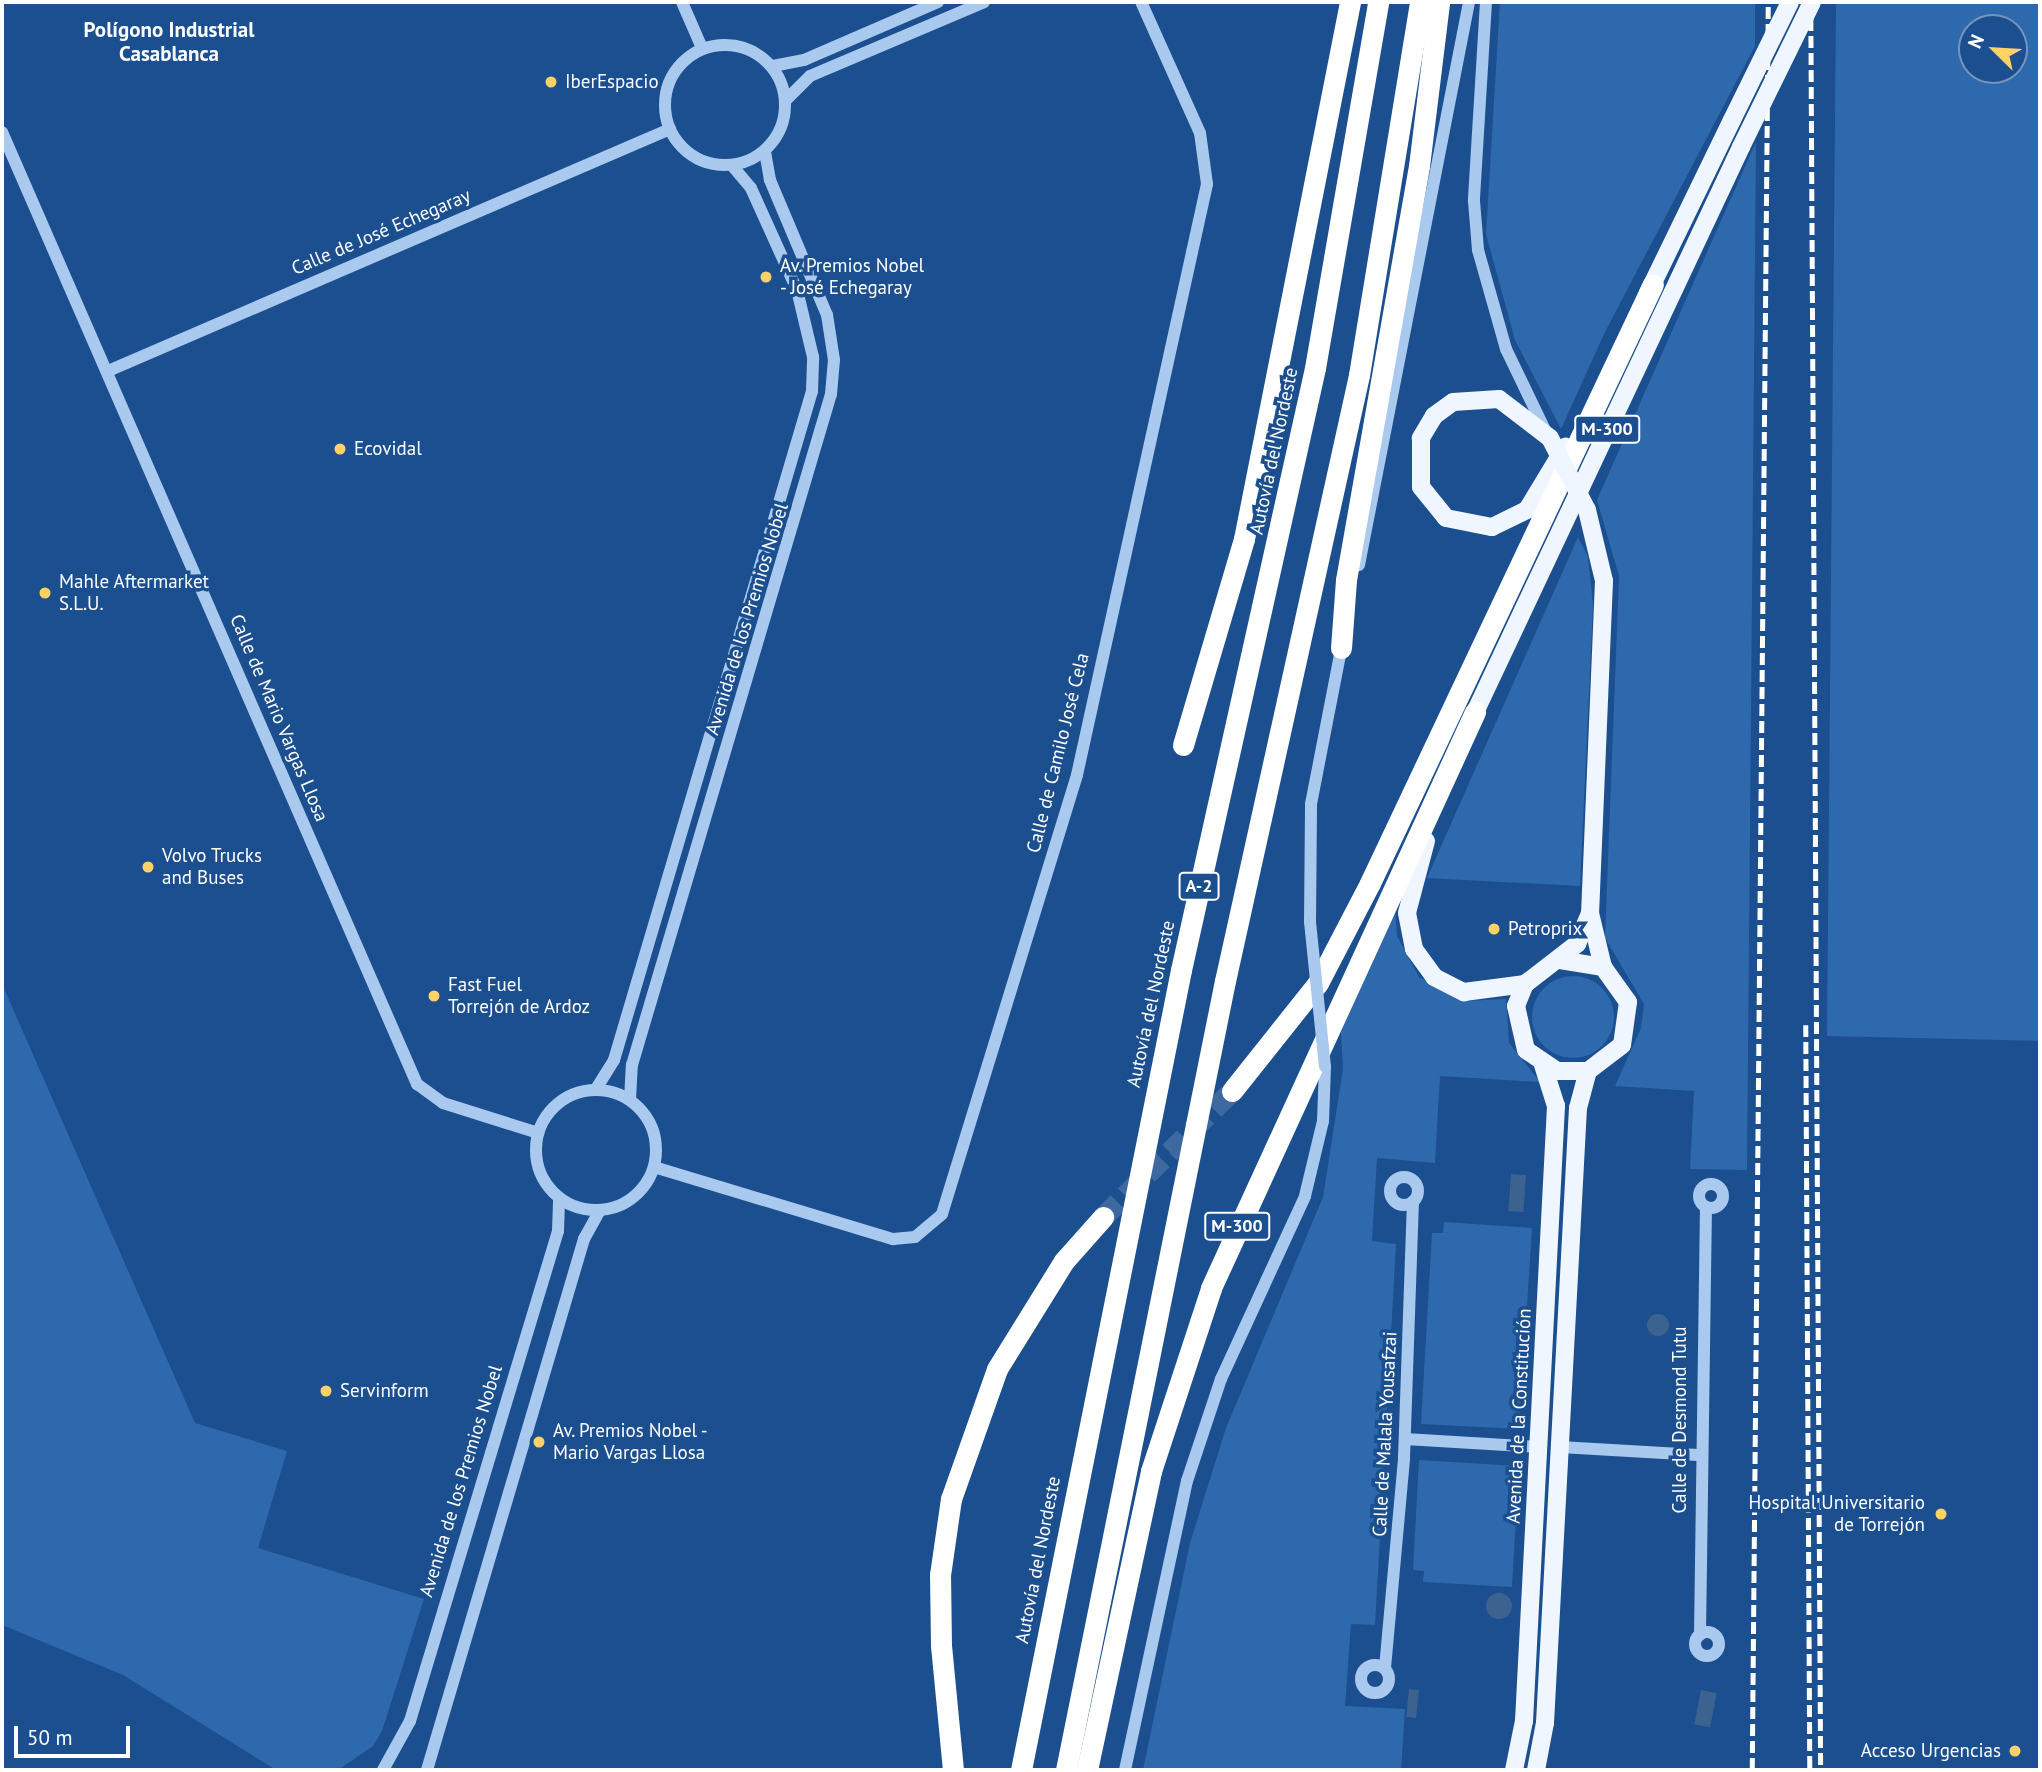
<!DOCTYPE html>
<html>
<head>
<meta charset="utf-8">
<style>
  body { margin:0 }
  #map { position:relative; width:2042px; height:1772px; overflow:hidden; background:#1b4f8f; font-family:"PT Sans",sans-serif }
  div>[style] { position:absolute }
  .green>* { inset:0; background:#2e69ad }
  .round { border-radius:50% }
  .water>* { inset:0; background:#3c6290; transform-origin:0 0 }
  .highway-tunnel>* { height:21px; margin-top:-10.5px; transform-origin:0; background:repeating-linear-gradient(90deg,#3d69a0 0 21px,transparent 0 31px) }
  .minor>* { height:12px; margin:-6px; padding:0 6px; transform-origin:6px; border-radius:6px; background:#a9c9ee }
  .minor>.ring { margin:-6px; padding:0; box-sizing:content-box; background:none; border:12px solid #a9c9ee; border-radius:50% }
  .major>* { height:18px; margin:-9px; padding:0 9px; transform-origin:9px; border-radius:9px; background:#f0f6ff }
  .highway>* { height:21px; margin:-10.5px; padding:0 10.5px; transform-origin:10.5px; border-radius:10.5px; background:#fff }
  .rail>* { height:4.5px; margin-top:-2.25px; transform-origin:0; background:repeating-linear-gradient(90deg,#fff 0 12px,transparent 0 17px) }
  .minor-bridge>* { height:12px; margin:-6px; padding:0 6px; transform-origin:6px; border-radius:6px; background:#a9c9ee }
  .major-bridge>* { height:18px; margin:-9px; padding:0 9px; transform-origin:9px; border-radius:9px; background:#f0f6ff }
  .dots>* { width:19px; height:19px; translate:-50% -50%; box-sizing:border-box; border:4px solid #1b4f8f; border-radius:50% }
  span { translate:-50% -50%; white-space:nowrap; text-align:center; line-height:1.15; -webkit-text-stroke:7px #1b4f8f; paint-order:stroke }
  .shield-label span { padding:2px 5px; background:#1b4f8f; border:2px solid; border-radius:5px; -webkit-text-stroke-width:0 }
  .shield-label { font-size:18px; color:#fff; font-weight:700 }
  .poi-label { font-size:19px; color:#fff }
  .left { translate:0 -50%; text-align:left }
  .right { translate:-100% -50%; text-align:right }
  .street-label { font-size:19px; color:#fff }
  .neighbourhood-label { font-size:21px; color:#fff; font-weight:700 }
  .frame { position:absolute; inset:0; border:4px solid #fff; pointer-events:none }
  .north { position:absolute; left:1958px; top:14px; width:70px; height:70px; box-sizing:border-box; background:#1b4f8f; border:2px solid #7695bc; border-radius:50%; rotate:294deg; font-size:19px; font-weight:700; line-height:28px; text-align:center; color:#fff }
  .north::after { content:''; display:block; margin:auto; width:24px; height:32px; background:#ffd166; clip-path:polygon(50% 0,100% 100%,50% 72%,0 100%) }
  .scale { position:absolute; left:14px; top:1726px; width:116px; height:32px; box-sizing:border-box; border:4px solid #fff; border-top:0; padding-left:9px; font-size:21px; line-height:24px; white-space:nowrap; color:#fff; -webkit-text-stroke:5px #1b4f8f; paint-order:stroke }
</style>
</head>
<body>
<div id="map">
  <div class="green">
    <div style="clip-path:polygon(1500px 2px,1755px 2px,1755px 46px,1605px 332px,1561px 429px,1515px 340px,1486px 234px)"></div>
    <div style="clip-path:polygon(evenodd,1836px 2px,2040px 2px,2040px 1041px,1827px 1036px,1836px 2px,2014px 28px,2014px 70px,1972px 70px,1972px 28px,2014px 28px)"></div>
    <div style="clip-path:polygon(1756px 142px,1747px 1170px,1690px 1169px,1694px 1091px,1615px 1086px,1641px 1028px,1644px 1004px,1605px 938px,1619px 576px,1597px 500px)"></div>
    <div style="clip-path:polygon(1578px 537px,1588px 557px,1593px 605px,1580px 886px,1427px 878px)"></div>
    <div style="clip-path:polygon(1395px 908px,1397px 936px,1419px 977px,1464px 1001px,1506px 999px,1509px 1043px,1540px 1082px,1440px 1076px,1435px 1163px,1377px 1158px,1372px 1241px,1396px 1244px,1375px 1625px,1351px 1624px,1345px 1706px,1405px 1709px,1401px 1770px,1143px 1770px,1190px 1543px,1226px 1428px,1323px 1197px,1343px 1069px,1341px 1032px)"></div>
    <div class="round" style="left:1532px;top:976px;width:82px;height:82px"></div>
    <div style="clip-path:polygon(2px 984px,195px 1423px,287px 1451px,258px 1548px,424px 1599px,382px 1731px,373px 1746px,338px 1770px,276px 1770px,123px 1675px,2px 1625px)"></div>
    <div style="clip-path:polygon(1444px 1222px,1532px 1228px,1519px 1429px,1421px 1424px,1432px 1233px,1443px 1233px)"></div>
    <div style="clip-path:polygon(1419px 1460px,1519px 1466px,1512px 1587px,1423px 1582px,1424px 1571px,1413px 1570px)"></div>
  </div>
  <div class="water">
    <div style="left:1511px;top:1174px;width:15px;height:37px;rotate:4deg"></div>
    <div class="round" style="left:1647px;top:1314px;width:22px;height:22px"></div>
    <div class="round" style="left:1486px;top:1593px;width:26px;height:26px"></div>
    <div style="left:1409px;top:1689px;width:10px;height:28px;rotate:6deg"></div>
    <div style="left:1701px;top:1690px;width:16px;height:35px;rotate:11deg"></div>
  </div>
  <div class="highway-tunnel">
    <div style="left:1103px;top:1217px;width:180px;rotate:-44.3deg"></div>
  </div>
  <div class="minor">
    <div style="left:682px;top:2px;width:50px;rotate:66.5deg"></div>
    <div style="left:1486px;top:2px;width:199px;rotate:93.5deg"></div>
    <div style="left:1474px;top:201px;width:49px;rotate:85.3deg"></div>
    <div style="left:1478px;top:250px;width:103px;rotate:74.2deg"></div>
    <div style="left:1506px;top:349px;width:92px;rotate:64.3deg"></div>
    <div class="ring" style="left:665px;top:45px;width:108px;height:108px"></div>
    <div style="left:773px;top:66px;width:32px;rotate:-11deg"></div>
    <div style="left:804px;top:60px;width:146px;rotate:-23.4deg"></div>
    <div style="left:786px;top:100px;width:34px;rotate:-45deg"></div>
    <div style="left:810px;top:76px;width:189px;rotate:-23deg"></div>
    <div style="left:2px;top:132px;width:1039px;rotate:66.45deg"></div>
    <div style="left:417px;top:1084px;width:32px;rotate:36deg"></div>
    <div style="left:443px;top:1103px;width:100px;rotate:17.5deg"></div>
    <div style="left:108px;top:371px;width:612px;rotate:-23.3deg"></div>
    <div style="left:1359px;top:565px;width:574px;rotate:-78.94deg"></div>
    <div style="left:1310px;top:922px;width:118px;rotate:-89.5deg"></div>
    <div style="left:1311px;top:804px;width:163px;rotate:-79deg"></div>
    <div style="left:596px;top:1089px;width:34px;rotate:-58deg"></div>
    <div style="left:614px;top:1060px;width:698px;rotate:-73.51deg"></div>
    <div style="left:812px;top:391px;width:34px;rotate:-88deg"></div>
    <div style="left:813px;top:357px;width:69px;rotate:-103.4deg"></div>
    <div style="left:797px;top:290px;width:112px;rotate:-114.3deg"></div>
    <div style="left:751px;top:188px;width:30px;rotate:-130deg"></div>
    <div class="ring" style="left:536px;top:1090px;width:108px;height:108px"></div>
    <div style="left:630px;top:1100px;width:35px;rotate:-87deg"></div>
    <div style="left:632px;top:1065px;width:700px;rotate:-73.48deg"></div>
    <div style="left:831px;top:394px;width:34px;rotate:-85deg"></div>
    <div style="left:834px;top:360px;width:46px;rotate:-98.8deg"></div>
    <div style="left:827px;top:315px;width:147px;rotate:-112.9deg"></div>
    <div style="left:770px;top:180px;width:29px;rotate:-100deg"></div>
    <div style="left:654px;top:1167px;width:250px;rotate:16.8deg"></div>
    <div style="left:893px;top:1239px;width:22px;rotate:-5deg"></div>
    <div style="left:915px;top:1237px;width:35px;rotate:-40deg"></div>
    <div style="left:942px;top:1214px;width:459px;rotate:-72.9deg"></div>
    <div style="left:1077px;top:775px;width:605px;rotate:-77.59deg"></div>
    <div style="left:1207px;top:184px;width:51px;rotate:-97.8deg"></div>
    <div style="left:1200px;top:133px;width:144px;rotate:-114.2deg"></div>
    <div class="ring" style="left:1390px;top:1177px;width:16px;height:16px"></div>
    <div class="ring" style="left:1699px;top:1184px;width:12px;height:12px"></div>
    <div style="left:1405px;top:1439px;width:134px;rotate:3.4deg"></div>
    <div style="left:1560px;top:1447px;width:138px;rotate:3.3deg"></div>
    <div class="ring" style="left:1695px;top:1632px;width:12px;height:12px"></div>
    <div style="left:1700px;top:1635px;width:428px;rotate:-89.2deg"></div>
    <div class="ring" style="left:1361px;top:1665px;width:16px;height:16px"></div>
    <div style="left:1385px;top:1668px;width:211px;rotate:-84.8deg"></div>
    <div style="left:1404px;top:1458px;width:257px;rotate:-88deg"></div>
    <div style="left:383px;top:1770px;width:56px;rotate:-61.1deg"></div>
    <div style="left:410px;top:1721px;width:512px;rotate:-73.19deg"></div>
    <div style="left:558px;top:1231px;width:33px;rotate:-88deg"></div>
    <div style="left:427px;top:1770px;width:554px;rotate:-73.53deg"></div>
    <div style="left:584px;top:1239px;width:33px;rotate:-61deg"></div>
    <div style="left:1125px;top:1770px;width:296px;rotate:-77.9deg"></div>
    <div style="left:1187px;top:1481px;width:108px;rotate:-71.6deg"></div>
    <div style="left:1221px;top:1379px;width:201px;rotate:-65.3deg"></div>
    <div style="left:1305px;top:1196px;width:77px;rotate:-76.5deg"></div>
    <div style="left:1323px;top:1121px;width:55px;rotate:-87.9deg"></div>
  </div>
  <div class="major">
    <div style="left:1648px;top:293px;width:192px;rotate:-64.1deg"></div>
    <div style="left:1550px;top:438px;width:64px;rotate:-142.6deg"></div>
    <div style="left:1499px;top:399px;width:46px;rotate:176.3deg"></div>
    <div style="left:1453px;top:402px;width:24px;rotate:144deg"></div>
    <div style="left:1434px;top:416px;width:26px;rotate:121deg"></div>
    <div style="left:1421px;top:438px;width:49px;rotate:90deg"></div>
    <div style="left:1421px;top:487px;width:40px;rotate:51deg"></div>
    <div style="left:1446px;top:518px;width:47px;rotate:11.1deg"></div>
    <div style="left:1492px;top:527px;width:39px;rotate:-26deg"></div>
    <div style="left:1527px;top:510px;width:74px;rotate:-58.9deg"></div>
    <div style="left:1587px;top:510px;width:73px;rotate:76.5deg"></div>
    <div style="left:1604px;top:581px;width:332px;rotate:92.4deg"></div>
    <div style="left:1590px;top:913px;width:56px;rotate:76.5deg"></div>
    <div style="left:1470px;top:723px;width:637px;rotate:-64.8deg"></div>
    <div style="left:1426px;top:841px;width:74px;rotate:104.8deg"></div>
    <div style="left:1407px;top:913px;width:37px;rotate:79deg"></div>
    <div style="left:1414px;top:949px;width:34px;rotate:54deg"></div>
    <div style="left:1434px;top:977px;width:34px;rotate:27deg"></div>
    <div style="left:1464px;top:992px;width:62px;rotate:-7.5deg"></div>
    <div style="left:1560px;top:960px;width:44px;rotate:9.2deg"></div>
    <div style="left:1603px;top:967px;width:43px;rotate:54.5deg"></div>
    <div style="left:1628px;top:1002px;width:43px;rotate:97.9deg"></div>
    <div style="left:1622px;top:1045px;width:43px;rotate:142.6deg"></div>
    <div style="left:1588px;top:1071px;width:31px;rotate:180deg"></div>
    <div style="left:1557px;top:1071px;width:37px;rotate:-146deg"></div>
    <div style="left:1526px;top:1050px;width:45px;rotate:-102.8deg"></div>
    <div style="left:1516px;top:1006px;width:24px;rotate:-68deg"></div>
    <div style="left:1525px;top:984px;width:66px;rotate:-37.6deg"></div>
    <div style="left:1577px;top:944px;width:33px;rotate:-67deg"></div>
    <div style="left:1514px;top:1770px;width:50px;rotate:-78.5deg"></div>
    <div style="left:1524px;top:1721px;width:616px;rotate:-87.02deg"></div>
    <div style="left:1556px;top:1106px;width:43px;rotate:-107.6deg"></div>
    <div style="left:1536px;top:1770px;width:48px;rotate:-79.2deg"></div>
    <div style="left:1545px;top:1723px;width:616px;rotate:-86.93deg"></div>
    <div style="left:1578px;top:1108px;width:38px;rotate:-75deg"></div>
  </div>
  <div class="highway">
    <div style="left:1341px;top:648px;width:68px;rotate:-85.8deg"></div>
    <div style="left:1346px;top:580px;width:420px;rotate:-80deg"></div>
    <div style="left:1419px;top:166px;width:165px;rotate:-83deg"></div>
    <div style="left:1183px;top:745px;width:215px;rotate:-73.5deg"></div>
    <div style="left:1244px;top:539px;width:547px;rotate:-78.83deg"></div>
    <div style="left:1232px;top:1091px;width:138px;rotate:-51.5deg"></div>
    <div style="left:1318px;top:983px;width:113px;rotate:-62.5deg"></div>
    <div style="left:1370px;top:883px;width:662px;rotate:-64.71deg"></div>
    <div style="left:953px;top:1770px;width:126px;rotate:-95.5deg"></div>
    <div style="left:941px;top:1645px;width:70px;rotate:-90.8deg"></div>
    <div style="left:940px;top:1575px;width:77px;rotate:-81.8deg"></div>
    <div style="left:951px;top:1499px;width:138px;rotate:-70.5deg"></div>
    <div style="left:997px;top:1369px;width:127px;rotate:-58.2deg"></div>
    <div style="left:1064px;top:1261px;width:59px;rotate:-48.4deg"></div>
    <div style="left:1021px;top:1770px;width:816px;rotate:-78.69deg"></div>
    <div style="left:1181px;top:970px;width:617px;rotate:-77.45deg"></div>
    <div style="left:1315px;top:368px;width:371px;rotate:-80.2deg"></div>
    <div style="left:1066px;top:1770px;width:805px;rotate:-78.61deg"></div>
    <div style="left:1225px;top:981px;width:621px;rotate:-77.53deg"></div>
    <div style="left:1359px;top:375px;width:378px;rotate:-80.7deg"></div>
    <div style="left:1087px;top:1770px;width:306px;rotate:-77.9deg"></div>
    <div style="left:1151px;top:1471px;width:193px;rotate:-71.8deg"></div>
    <div style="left:1211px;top:1288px;width:634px;rotate:-65.38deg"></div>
  </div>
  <div class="rail">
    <div style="left:1811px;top:2px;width:1768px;rotate:89.68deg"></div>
    <div style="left:1806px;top:1025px;width:745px;rotate:89.69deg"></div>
    <div style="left:1752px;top:1770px;width:1768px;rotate:-89.48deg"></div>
  </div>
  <div class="minor-bridge">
    <div style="left:1310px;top:922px;width:145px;rotate:84.1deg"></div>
  </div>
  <div class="major-bridge">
    <div style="left:1732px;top:120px;width:131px;rotate:-63.8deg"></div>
    <div style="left:1741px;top:147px;width:161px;rotate:-63.9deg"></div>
    <div style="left:1550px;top:438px;width:81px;rotate:62.8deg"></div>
  </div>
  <div class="dots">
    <div style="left:551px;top:82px;background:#ffd166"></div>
    <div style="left:766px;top:277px;background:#ffd166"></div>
    <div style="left:340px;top:449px;background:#ffd166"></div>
    <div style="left:45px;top:593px;background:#ffd166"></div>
    <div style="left:148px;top:867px;background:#ffd166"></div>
    <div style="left:1494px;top:929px;background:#ffd166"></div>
    <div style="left:434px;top:996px;background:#ffd166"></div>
    <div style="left:326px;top:1391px;background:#ffd166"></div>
    <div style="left:539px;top:1442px;background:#ffd166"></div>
    <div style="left:1941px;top:1514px;background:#ffd166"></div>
    <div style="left:2015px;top:1751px;background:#ffd166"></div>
  </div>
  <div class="shield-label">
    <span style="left:1607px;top:429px">M-300</span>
    <span style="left:1199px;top:886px">A-2</span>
    <span style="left:1237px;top:1226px">M-300</span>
  </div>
  <div class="poi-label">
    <span class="left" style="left:565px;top:82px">IberEspacio</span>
    <span class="left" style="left:780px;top:277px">Av. Premios Nobel<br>- José Echegaray</span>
    <span class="left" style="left:354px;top:449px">Ecovidal</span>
    <span class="left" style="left:59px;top:593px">Mahle Aftermarket<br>S.L.U.</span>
    <span class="left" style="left:162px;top:867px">Volvo Trucks<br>and Buses</span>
    <span class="left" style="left:1508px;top:929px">Petroprix</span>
    <span class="left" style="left:448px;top:996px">Fast Fuel<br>Torrejón de Ardoz</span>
    <span class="left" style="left:340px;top:1391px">Servinform</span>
    <span class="left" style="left:553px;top:1442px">Av. Premios Nobel -<br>Mario Vargas Llosa</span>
    <span class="right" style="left:1925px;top:1514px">Hospital Universitario<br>de Torrejón</span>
    <span class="right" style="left:2001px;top:1751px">Acceso Urgencias</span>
  </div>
  <div class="street-label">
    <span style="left:381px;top:232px;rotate:-23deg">Calle de José Echegaray</span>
    <span style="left:1274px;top:451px;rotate:-78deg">Autovía del Nordeste</span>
    <span style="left:747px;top:619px;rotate:-73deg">Avenida de los Premios Nobel</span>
    <span style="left:279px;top:718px;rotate:67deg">Calle de Mario Vargas Llosa</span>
    <span style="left:1058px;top:753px;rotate:-76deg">Calle de Camilo José Cela</span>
    <span style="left:1151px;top:1004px;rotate:-78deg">Autovía del Nordeste</span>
    <span style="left:1519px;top:1416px;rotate:-87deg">Avenida de la Constitución</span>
    <span style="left:1680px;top:1420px;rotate:-90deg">Calle de Desmond Tutu</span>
    <span style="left:1385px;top:1434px;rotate:-87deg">Calle de Malala Yousafzai</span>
    <span style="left:461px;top:1481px;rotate:-73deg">Avenida de los Premios Nobel</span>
    <span style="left:1038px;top:1560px;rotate:-79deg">Autovía del Nordeste</span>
  </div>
  <div class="neighbourhood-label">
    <span style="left:169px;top:42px">Polígono Industrial<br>Casablanca</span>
  </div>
  <div class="frame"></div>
  <div class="north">N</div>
  <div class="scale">50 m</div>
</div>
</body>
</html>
